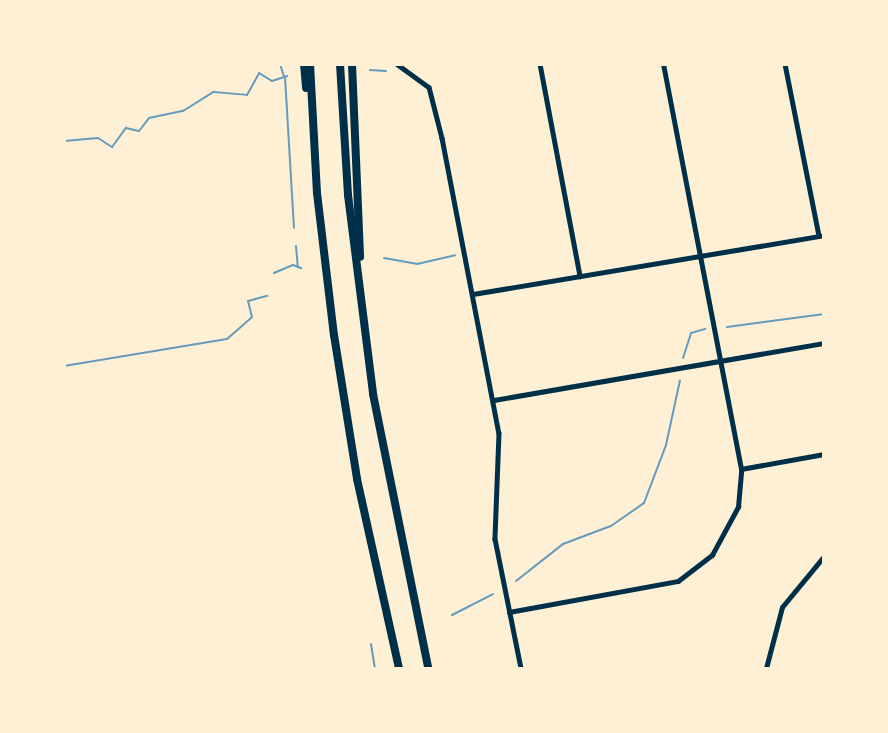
<!DOCTYPE html>
<html>
<head>
<meta charset="utf-8">
<style>
  body { margin:0 }
  #map { position:relative; width:888px; height:733px; overflow:hidden; background:#fdf0d5; font-family:"DM Sans",sans-serif }
  div>[style] { position:absolute }
  .stream>* { height:2px; margin:-1px; padding:0 1px; transform-origin:1px; border-radius:1px; background:#669bbc }
  .minor>* { height:4.5px; margin:-2.25px; padding:0 2.25px; transform-origin:2.25px; border-radius:2.25px; background:#003049 }
  .tertiary>* { height:5px; margin:-2.5px; padding:0 2.5px; transform-origin:2.5px; border-radius:2.5px; background:#003049 }
  .motorway>* { height:8px; margin:-4px; padding:0 4px; transform-origin:4px; border-radius:4px; background:#003049 }
  span { translate:-50% -50%; white-space:nowrap; text-align:center; line-height:1.15; -webkit-text-stroke:4.5px #fdf0d5; paint-order:stroke }
  .frame { position:absolute; inset:0; border:66px solid #fdf0d5; pointer-events:none }
</style>
</head>
<body>
<div id="map">
  <div class="stream">
    <div style="left:280px;top:64px;width:13px;rotate:72deg"></div>
    <div style="left:370px;top:70px;width:16px;rotate:4deg"></div>
    <div style="left:285px;top:77px;width:151px;rotate:86.6deg"></div>
    <div style="left:64px;top:141px;width:34px;rotate:-5deg"></div>
    <div style="left:98px;top:138px;width:17px;rotate:33deg"></div>
    <div style="left:112px;top:147px;width:24px;rotate:-54deg"></div>
    <div style="left:126px;top:128px;width:13px;rotate:13deg"></div>
    <div style="left:139px;top:131px;width:16px;rotate:-52deg"></div>
    <div style="left:149px;top:118px;width:35px;rotate:-12deg"></div>
    <div style="left:183px;top:111px;width:36px;rotate:-32deg"></div>
    <div style="left:214px;top:92px;width:33px;rotate:5deg"></div>
    <div style="left:247px;top:95px;width:25px;rotate:-61deg"></div>
    <div style="left:259px;top:73px;width:15px;rotate:32deg"></div>
    <div style="left:272px;top:81px;width:16px;rotate:-18deg"></div>
    <div style="left:296px;top:246px;width:21px;rotate:85deg"></div>
    <div style="left:384px;top:258px;width:34px;rotate:10deg"></div>
    <div style="left:417px;top:264px;width:39px;rotate:-13deg"></div>
    <div style="left:274px;top:273px;width:21px;rotate:-23deg"></div>
    <div style="left:293px;top:265px;width:9px;rotate:21deg"></div>
    <div style="left:727px;top:327px;width:98px;rotate:-7.6deg"></div>
    <div style="left:683px;top:358px;width:26px;rotate:-72deg"></div>
    <div style="left:691px;top:333px;width:15px;rotate:-16deg"></div>
    <div style="left:64px;top:366px;width:165px;rotate:-9.4deg"></div>
    <div style="left:227px;top:339px;width:33px;rotate:-41deg"></div>
    <div style="left:252px;top:317px;width:16px;rotate:-104deg"></div>
    <div style="left:248px;top:301px;width:20px;rotate:-15deg"></div>
    <div style="left:516px;top:581px;width:60px;rotate:-38.2deg"></div>
    <div style="left:563px;top:544px;width:51px;rotate:-20.6deg"></div>
    <div style="left:611px;top:526px;width:40px;rotate:-34.9deg"></div>
    <div style="left:644px;top:503px;width:62px;rotate:-69.2deg"></div>
    <div style="left:666px;top:445px;width:66px;rotate:-77.8deg"></div>
    <div style="left:452px;top:615px;width:46px;rotate:-27.1deg"></div>
    <div style="left:371px;top:644px;width:24px;rotate:81deg"></div>
  </div>
  <div class="minor">
    <div style="left:397px;top:64px;width:39px;rotate:36deg"></div>
    <div style="left:429px;top:87px;width:53px;rotate:75.7deg"></div>
    <div style="left:442px;top:138px;width:300px;rotate:79.1deg"></div>
    <div style="left:499px;top:433px;width:106px;rotate:92.2deg"></div>
    <div style="left:495px;top:539px;width:132px;rotate:78.6deg"></div>
    <div style="left:540px;top:64px;width:216px;rotate:79.3deg"></div>
    <div style="left:785px;top:64px;width:174px;rotate:78.8deg"></div>
    <div style="left:473px;top:294px;width:356px;rotate:-9.5deg"></div>
    <div style="left:494px;top:400px;width:335px;rotate:-9.8deg"></div>
    <div style="left:741px;top:469px;width:84px;rotate:-10.2deg"></div>
    <div style="left:509px;top:612px;width:172px;rotate:-10.4deg"></div>
    <div style="left:678px;top:581px;width:43px;rotate:-37.4deg"></div>
    <div style="left:712px;top:555px;width:55px;rotate:-61.6deg"></div>
    <div style="left:738px;top:507px;width:38px;rotate:-85deg"></div>
    <div style="left:741px;top:469px;width:412px;rotate:-100.9deg"></div>
  </div>
  <div class="tertiary">
    <div style="left:766px;top:668px;width:63px;rotate:-75.3deg"></div>
    <div style="left:782px;top:607px;width:66px;rotate:-50.5deg"></div>
  </div>
  <div class="motorway">
    <div style="left:304px;top:64px;width:24px;rotate:85deg"></div>
    <div style="left:310px;top:64px;width:129px;rotate:86.9deg"></div>
    <div style="left:317px;top:193px;width:143px;rotate:83.2deg"></div>
    <div style="left:334px;top:335px;width:146px;rotate:80.9deg"></div>
    <div style="left:357px;top:479px;width:194px;rotate:77.5deg"></div>
    <div style="left:340px;top:64px;width:131px;rotate:86.5deg"></div>
    <div style="left:348px;top:195px;width:201px;rotate:82.8deg"></div>
    <div style="left:373px;top:394px;width:279px;rotate:78.6deg"></div>
    <div style="left:352px;top:64px;width:193px;rotate:87.6deg"></div>
  </div>
  <div class="frame"></div>
</div>
</body>
</html>
